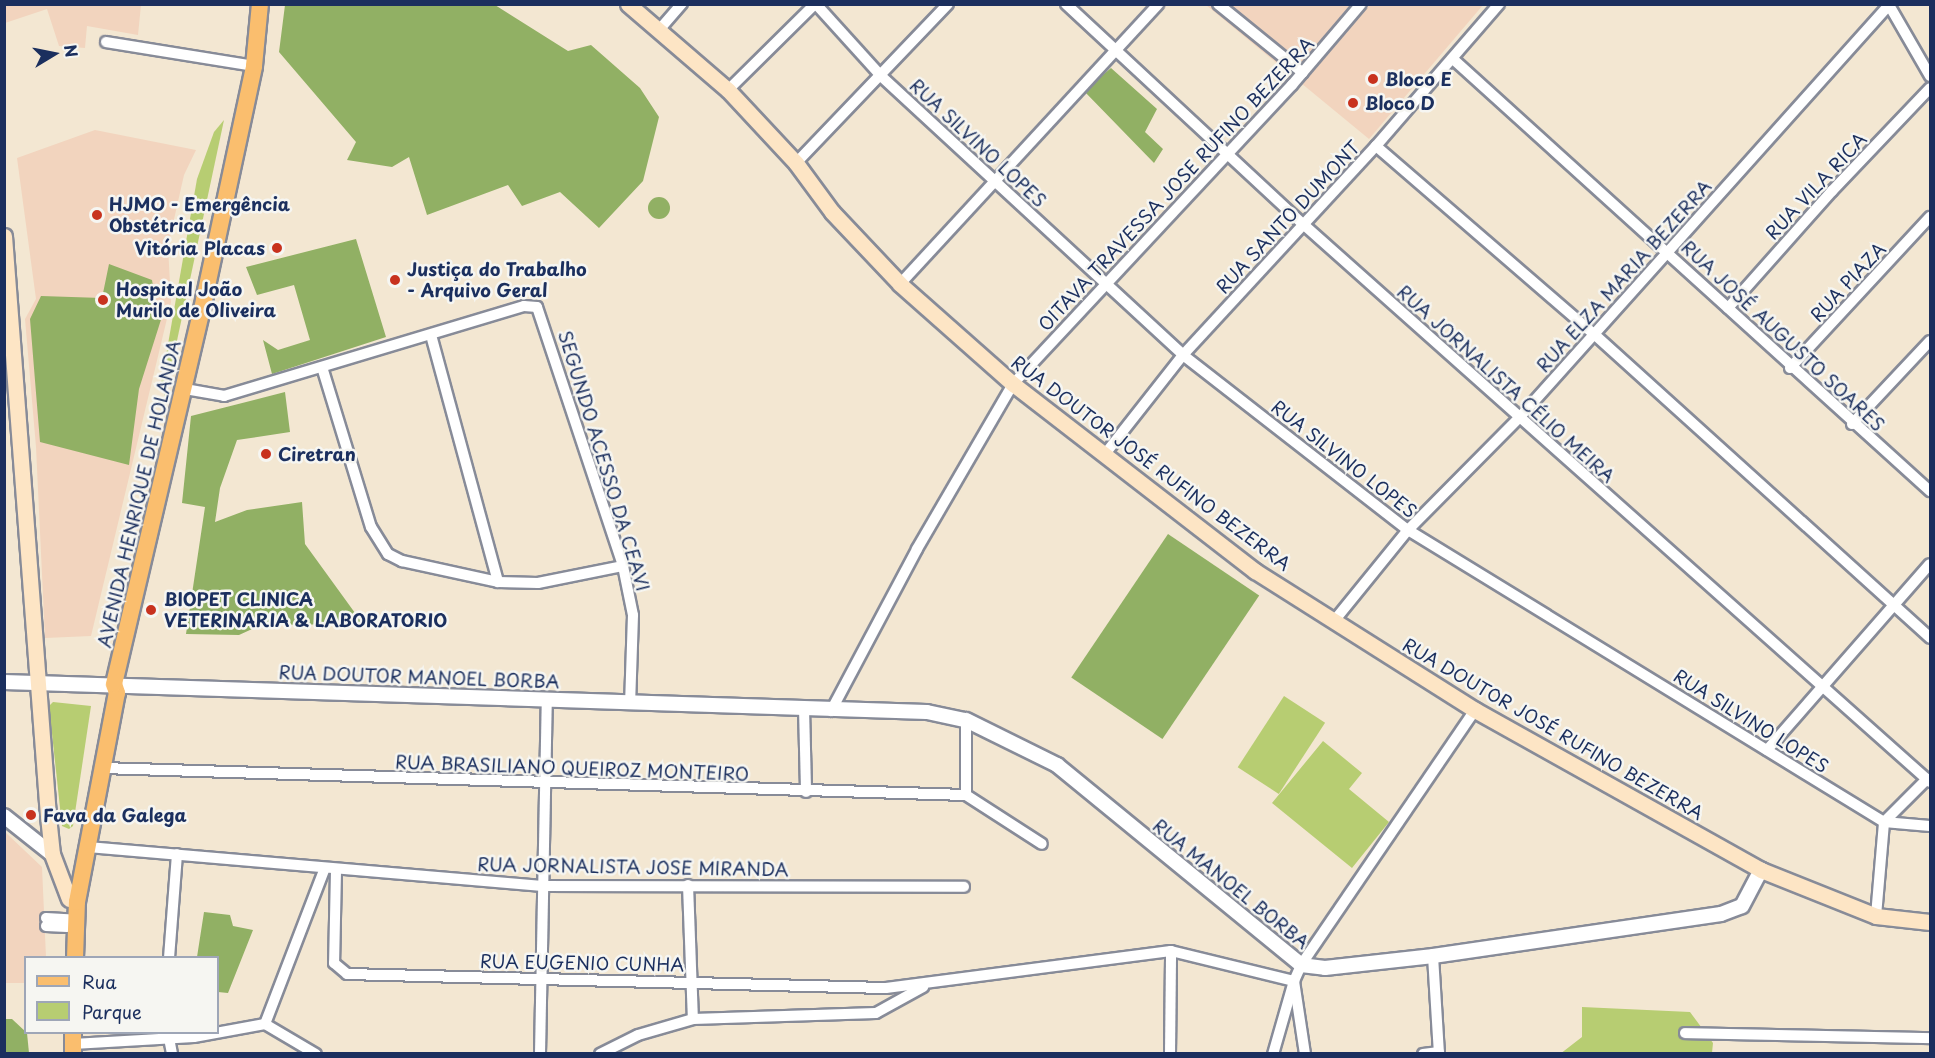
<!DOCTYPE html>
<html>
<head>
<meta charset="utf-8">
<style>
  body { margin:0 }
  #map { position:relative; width:1935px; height:1058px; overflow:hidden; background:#f3e7d2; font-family:"Playpen Sans",sans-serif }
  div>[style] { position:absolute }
  .built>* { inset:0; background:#f2d4be }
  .green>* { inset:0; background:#b7cd72; transform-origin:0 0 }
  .forest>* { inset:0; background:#91b064; transform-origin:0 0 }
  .round { border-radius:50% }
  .roads { filter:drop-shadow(2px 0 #878b98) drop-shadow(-2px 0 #878b98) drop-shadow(0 2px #878b98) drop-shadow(0 -2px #878b98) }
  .minor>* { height:10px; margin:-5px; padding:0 5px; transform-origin:5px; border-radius:5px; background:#fff }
  .tertiary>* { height:14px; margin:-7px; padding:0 7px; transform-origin:7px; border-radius:7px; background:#fff }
  .secondary>* { height:15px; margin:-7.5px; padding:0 7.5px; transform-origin:7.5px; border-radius:7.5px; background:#fde5c5 }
  .primary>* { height:16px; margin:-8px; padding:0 8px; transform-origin:8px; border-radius:8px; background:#fabe6e }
  .dots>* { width:16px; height:16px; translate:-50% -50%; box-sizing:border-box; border:3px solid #f6f6f2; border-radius:50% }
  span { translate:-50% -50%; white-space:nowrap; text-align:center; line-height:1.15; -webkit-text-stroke:5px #f6f6f2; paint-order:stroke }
  .poi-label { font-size:18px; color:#1b2f5e; font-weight:700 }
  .left { translate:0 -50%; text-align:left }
  .right { translate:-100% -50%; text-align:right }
  .street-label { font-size:18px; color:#1b2f5e }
  .frame { position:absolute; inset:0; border:6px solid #1b2f5e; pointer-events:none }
  .legend { position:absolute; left:24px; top:956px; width:195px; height:78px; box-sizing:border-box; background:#f6f6f2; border:2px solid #9ea6b7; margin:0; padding:8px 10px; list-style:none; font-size:18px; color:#1b2f5e }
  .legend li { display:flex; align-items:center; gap:12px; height:30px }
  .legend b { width:30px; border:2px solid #9ea6b7 }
  .north { position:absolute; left:24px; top:24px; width:60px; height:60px; -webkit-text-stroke:4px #f6f6f2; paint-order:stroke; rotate:80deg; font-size:16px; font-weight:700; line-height:24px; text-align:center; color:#1b2f5e }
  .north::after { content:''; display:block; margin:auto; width:21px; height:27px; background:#1b2f5e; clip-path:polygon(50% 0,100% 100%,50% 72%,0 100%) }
</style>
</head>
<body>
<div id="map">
  <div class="built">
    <div style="clip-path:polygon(4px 5px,141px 5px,138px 35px,87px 26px,85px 48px,59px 46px,47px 9px,5px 23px)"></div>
    <div style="clip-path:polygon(1206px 5px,1483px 5px,1369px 139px)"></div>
    <div style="clip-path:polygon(95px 130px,196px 150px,184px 175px,168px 246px,171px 302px,91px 636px,45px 638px,36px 447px,25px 319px,36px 299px,17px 158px)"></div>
    <div style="clip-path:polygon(4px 831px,42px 867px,46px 957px,26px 958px,25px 983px,5px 983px)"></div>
  </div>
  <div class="green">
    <div style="clip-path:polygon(224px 120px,165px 397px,161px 384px,197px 179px,214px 132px)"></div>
    <div style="left:1284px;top:696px;width:49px;height:85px;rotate:33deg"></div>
    <div style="clip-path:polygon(53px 702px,91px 706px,73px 826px,69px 829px,62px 826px,49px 706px)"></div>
    <div style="clip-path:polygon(1323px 741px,1362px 773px,1349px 789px,1389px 822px,1352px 868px,1272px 803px)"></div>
    <div style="clip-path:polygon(1582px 1007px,1690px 1012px,1713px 1043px,1712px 1053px,1560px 1054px,1582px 1037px)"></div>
  </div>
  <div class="forest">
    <div style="clip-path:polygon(285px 5px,495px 5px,568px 51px,591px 45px,640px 88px,659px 117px,643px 181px,599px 228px,560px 192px,522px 206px,508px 185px,427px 215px,409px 157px,392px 167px,347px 160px,356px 142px,279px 52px)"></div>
    <div style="clip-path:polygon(1111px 68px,1157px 109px,1145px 132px,1163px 149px,1154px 163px,1084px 91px)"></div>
    <div class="round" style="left:648px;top:197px;width:22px;height:22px"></div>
    <div style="clip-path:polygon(356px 239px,386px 337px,272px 374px,263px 340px,278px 350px,310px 340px,294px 285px,257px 295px,246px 267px)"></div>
    <div style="clip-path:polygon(109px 264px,152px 280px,156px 304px,165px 307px,139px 389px,129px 465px,40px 442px,30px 319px,41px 296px,102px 298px)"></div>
    <div style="clip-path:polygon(285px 392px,290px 432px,237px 440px,220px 488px,215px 522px,247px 510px,302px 502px,305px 544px,363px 624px,261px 625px,239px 635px,186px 634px,205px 507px,182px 503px,191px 416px)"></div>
    <div style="left:1168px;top:534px;width:110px;height:173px;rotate:34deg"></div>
    <div style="clip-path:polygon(204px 912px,230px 915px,233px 926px,253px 930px,228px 993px,218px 992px,218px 958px,197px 957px)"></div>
    <div style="clip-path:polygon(4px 1019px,12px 1019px,27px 1033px,29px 1053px,5px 1053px)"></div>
  </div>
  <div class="roads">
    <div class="minor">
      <div style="left:816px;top:4px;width:97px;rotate:47.9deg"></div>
      <div style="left:881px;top:76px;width:411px;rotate:42.7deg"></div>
      <div style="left:1183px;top:355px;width:285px;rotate:37.9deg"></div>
      <div style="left:1408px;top:530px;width:558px;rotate:31.53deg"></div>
      <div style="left:1884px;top:822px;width:46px;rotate:5deg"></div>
      <div style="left:1066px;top:4px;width:323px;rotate:42.9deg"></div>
      <div style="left:1303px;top:224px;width:839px;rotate:41.67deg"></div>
      <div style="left:1218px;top:4px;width:109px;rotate:39.1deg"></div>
      <div style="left:659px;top:30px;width:35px;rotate:-49deg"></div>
      <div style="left:106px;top:42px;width:150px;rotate:9.2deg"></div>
      <div style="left:1453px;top:59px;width:644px;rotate:42.17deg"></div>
      <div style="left:728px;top:90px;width:122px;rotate:-44.7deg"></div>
      <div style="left:1376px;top:146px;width:288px;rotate:40.8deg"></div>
      <div style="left:1594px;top:334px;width:453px;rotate:42.1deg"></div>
      <div style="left:796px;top:163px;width:220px;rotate:-46.3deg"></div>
      <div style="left:900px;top:284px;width:381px;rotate:-47.3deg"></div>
      <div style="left:1728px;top:308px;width:157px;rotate:-48.4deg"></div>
      <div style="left:1832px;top:191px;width:142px;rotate:-46.4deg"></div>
      <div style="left:431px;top:335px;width:256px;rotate:74.8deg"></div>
      <div style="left:322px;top:367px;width:167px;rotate:73deg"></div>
      <div style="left:371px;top:527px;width:32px;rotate:58deg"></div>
      <div style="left:388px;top:554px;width:16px;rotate:27deg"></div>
      <div style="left:402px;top:561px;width:98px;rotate:12.3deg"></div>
      <div style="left:498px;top:582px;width:40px;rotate:1.4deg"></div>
      <div style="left:538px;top:583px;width:87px;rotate:-11.3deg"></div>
      <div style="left:1790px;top:368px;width:206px;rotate:-47.2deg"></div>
      <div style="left:185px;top:389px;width:40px;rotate:10deg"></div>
      <div style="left:224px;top:396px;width:313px;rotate:-16.7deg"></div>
      <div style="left:524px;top:306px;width:13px;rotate:4deg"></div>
      <div style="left:537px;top:307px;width:273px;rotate:71.6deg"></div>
      <div style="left:623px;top:566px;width:50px;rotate:78.5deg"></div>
      <div style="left:633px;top:615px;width:89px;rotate:91.9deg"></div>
      <div style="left:1852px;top:424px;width:114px;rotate:-46.8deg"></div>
      <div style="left:1105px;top:454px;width:126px;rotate:-51.8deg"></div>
      <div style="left:1183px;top:355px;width:284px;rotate:-47.3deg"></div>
      <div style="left:1376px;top:146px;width:188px;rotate:-49.1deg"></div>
      <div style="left:1334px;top:621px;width:117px;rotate:-50.9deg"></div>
      <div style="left:1408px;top:530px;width:158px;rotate:-45.3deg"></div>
      <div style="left:1519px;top:418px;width:554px;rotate:-48.14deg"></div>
      <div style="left:1889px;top:5px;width:82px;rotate:60deg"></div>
      <div style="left:804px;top:708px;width:84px;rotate:88.6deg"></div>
      <div style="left:831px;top:711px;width:183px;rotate:-62deg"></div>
      <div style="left:917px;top:549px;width:191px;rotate:-59.8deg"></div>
      <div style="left:1013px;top:384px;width:409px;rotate:-47deg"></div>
      <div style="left:1292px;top:85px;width:106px;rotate:-49.6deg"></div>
      <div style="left:1767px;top:750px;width:247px;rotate:-48.8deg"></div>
      <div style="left:102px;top:768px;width:864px;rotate:1.79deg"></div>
      <div style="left:966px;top:795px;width:75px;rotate:-90deg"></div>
      <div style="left:966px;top:795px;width:90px;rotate:32.8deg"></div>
      <div style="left:87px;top:847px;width:458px;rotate:4.9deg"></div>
      <div style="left:543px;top:886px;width:421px;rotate:0.1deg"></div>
      <div style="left:336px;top:871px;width:92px;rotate:91.2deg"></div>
      <div style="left:334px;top:963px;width:17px;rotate:40deg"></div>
      <div style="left:347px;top:974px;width:539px;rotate:1.49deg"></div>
      <div style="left:886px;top:988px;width:287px;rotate:-7.4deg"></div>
      <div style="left:1171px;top:951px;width:127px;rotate:13.7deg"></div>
      <div style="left:1294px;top:981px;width:76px;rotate:106deg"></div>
      <div style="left:688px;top:885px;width:134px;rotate:87.9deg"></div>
      <div style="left:1876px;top:916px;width:94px;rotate:-85.1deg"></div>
      <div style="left:1884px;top:822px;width:61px;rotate:-45deg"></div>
      <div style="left:46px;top:918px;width:22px;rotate:3deg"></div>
      <div style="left:46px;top:926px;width:21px;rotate:3deg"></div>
      <div style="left:1433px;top:956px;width:98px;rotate:86.5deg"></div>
      <div style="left:169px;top:958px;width:104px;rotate:-85.6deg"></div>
      <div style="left:265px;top:1024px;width:165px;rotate:-69deg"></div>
      <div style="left:265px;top:1024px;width:59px;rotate:30.5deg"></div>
      <div style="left:168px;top:1033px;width:21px;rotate:79deg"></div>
      <div style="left:1685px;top:1033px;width:245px;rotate:1.2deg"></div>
      <div style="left:73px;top:1044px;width:121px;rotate:-3.3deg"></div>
      <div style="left:194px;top:1037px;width:72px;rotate:-10.4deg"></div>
      <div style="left:540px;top:1054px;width:354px;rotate:-88.9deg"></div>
      <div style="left:600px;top:1054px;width:42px;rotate:-26.6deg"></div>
      <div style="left:638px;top:1035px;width:57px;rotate:-16.2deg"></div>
      <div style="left:693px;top:1019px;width:183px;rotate:-1.9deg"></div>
      <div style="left:876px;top:1013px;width:54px;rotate:-29deg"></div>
      <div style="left:1170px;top:1054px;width:103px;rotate:-89.4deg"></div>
      <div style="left:1305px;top:1054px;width:74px;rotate:-98.6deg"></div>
      <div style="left:1294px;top:981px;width:17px;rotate:-66deg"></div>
      <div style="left:1301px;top:965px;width:309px;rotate:-55.7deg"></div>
      <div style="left:1423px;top:1054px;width:16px;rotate:-7deg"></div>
    </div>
    <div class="tertiary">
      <div style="left:4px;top:682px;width:923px;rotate:1.86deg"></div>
      <div style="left:927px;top:712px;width:40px;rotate:12deg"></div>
      <div style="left:966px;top:720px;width:102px;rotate:26.3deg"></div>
      <div style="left:1057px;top:765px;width:315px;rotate:39.3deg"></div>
      <div style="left:1301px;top:965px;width:24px;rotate:7deg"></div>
      <div style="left:1325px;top:968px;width:109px;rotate:-6.3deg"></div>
      <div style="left:1433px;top:956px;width:291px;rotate:-8.3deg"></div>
      <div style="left:1721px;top:914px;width:22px;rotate:-21deg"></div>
      <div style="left:1742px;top:906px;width:41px;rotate:-62.2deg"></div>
      <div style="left:4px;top:816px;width:61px;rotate:38.4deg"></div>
    </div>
    <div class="secondary">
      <div style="left:628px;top:4px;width:132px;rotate:40.7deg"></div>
      <div style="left:728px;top:90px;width:100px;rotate:47deg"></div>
      <div style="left:796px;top:163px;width:61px;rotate:53.7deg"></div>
      <div style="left:832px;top:212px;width:99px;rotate:46.6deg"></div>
      <div style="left:900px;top:284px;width:151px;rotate:41.5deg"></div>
      <div style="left:1013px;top:384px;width:306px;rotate:37.7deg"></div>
      <div style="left:1255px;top:571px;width:260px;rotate:32.3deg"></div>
      <div style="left:1475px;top:710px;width:328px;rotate:29.2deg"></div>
      <div style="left:1761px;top:870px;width:124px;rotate:21.8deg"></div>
      <div style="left:1876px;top:916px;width:54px;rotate:6.3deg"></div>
      <div style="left:4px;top:236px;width:582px;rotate:85.66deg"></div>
      <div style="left:48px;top:816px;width:38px;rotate:84deg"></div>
      <div style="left:52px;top:854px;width:48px;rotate:69.3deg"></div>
    </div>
    <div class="primary">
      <div style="left:75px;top:958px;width:56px;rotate:-88deg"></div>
      <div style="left:77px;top:902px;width:213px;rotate:-79.2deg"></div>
      <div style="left:117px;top:693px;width:9px;rotate:-108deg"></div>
      <div style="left:114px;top:684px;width:394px;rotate:-76.8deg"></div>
      <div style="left:204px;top:300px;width:239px;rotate:-77.9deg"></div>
      <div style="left:254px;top:66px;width:62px;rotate:-84.5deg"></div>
      <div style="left:73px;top:1054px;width:22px;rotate:-90deg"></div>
    </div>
  </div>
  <div class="dots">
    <div style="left:1373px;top:79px;background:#c8321e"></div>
    <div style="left:1353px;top:103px;background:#c8321e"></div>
    <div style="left:97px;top:215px;background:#c8321e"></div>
    <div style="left:277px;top:248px;background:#c8321e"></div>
    <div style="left:395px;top:280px;background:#c8321e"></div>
    <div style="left:103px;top:300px;background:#c8321e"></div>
    <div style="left:266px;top:454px;background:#c8321e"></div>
    <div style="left:151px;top:610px;background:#c8321e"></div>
    <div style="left:31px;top:815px;background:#c8321e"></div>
  </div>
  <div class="poi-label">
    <span class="left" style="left:1385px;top:79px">Bloco E</span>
    <span class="left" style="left:1365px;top:103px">Bloco D</span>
    <span class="left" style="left:109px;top:215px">HJMO - Emergência<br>Obstétrica</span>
    <span class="right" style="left:265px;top:248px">Vitória Placas</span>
    <span class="left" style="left:407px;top:280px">Justiça do Trabalho<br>- Arquivo Geral</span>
    <span class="left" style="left:116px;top:300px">Hospital João<br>Murilo de Oliveira</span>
    <span class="left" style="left:278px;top:454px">Ciretran</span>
    <span class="left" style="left:164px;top:610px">BIOPET CLINICA<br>VETERINARIA &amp; LABORATORIO</span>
    <span class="left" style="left:43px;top:815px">Fava da Galega</span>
  </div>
  <div class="street-label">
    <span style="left:978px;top:143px;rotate:43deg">RUA SILVINO LOPES</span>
    <span style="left:1176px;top:184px;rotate:-47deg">OITAVA TRAVESSA JOSE RUFINO BEZERRA</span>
    <span style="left:1816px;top:186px;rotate:-47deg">RUA VILA RICA</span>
    <span style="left:1288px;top:217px;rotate:-47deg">RUA SANTO DUMONT</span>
    <span style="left:1624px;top:276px;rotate:-48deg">RUA ELZA MARIA BEZERRA</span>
    <span style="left:1848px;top:282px;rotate:-47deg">RUA PIAZA</span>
    <span style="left:1783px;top:336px;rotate:43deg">RUA JOSÉ AUGUSTO SOARES</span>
    <span style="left:1506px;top:384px;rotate:42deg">RUA JORNALISTA CÉLIO MEIRA</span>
    <span style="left:1344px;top:459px;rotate:38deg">RUA SILVINO LOPES</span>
    <span style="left:604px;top:461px;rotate:73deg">SEGUNDO ACESSO DA CEAVI</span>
    <span style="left:1151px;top:463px;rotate:37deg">RUA DOUTOR JOSÉ RUFINO BEZERRA</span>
    <span style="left:139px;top:494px;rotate:-77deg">AVENIDA HENRIQUE DE HOLANDA</span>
    <span style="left:419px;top:677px;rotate:2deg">RUA DOUTOR MANOEL BORBA</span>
    <span style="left:1751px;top:721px;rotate:32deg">RUA SILVINO LOPES</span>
    <span style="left:1553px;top:729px;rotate:30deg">RUA DOUTOR JOSÉ RUFINO BEZERRA</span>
    <span style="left:572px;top:768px;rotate:2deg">RUA BRASILIANO QUEIROZ MONTEIRO</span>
    <span style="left:633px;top:867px;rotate:1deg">RUA JORNALISTA JOSE MIRANDA</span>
    <span style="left:1231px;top:884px;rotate:39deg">RUA MANOEL BORBA</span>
    <span style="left:582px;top:963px;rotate:1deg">RUA EUGENIO CUNHA</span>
  </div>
  <div class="frame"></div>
  <ul class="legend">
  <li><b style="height:8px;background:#fabe6e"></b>Rua</li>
  <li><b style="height:16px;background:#b7cd72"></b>Parque</li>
  </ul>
  <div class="north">N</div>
</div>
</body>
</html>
